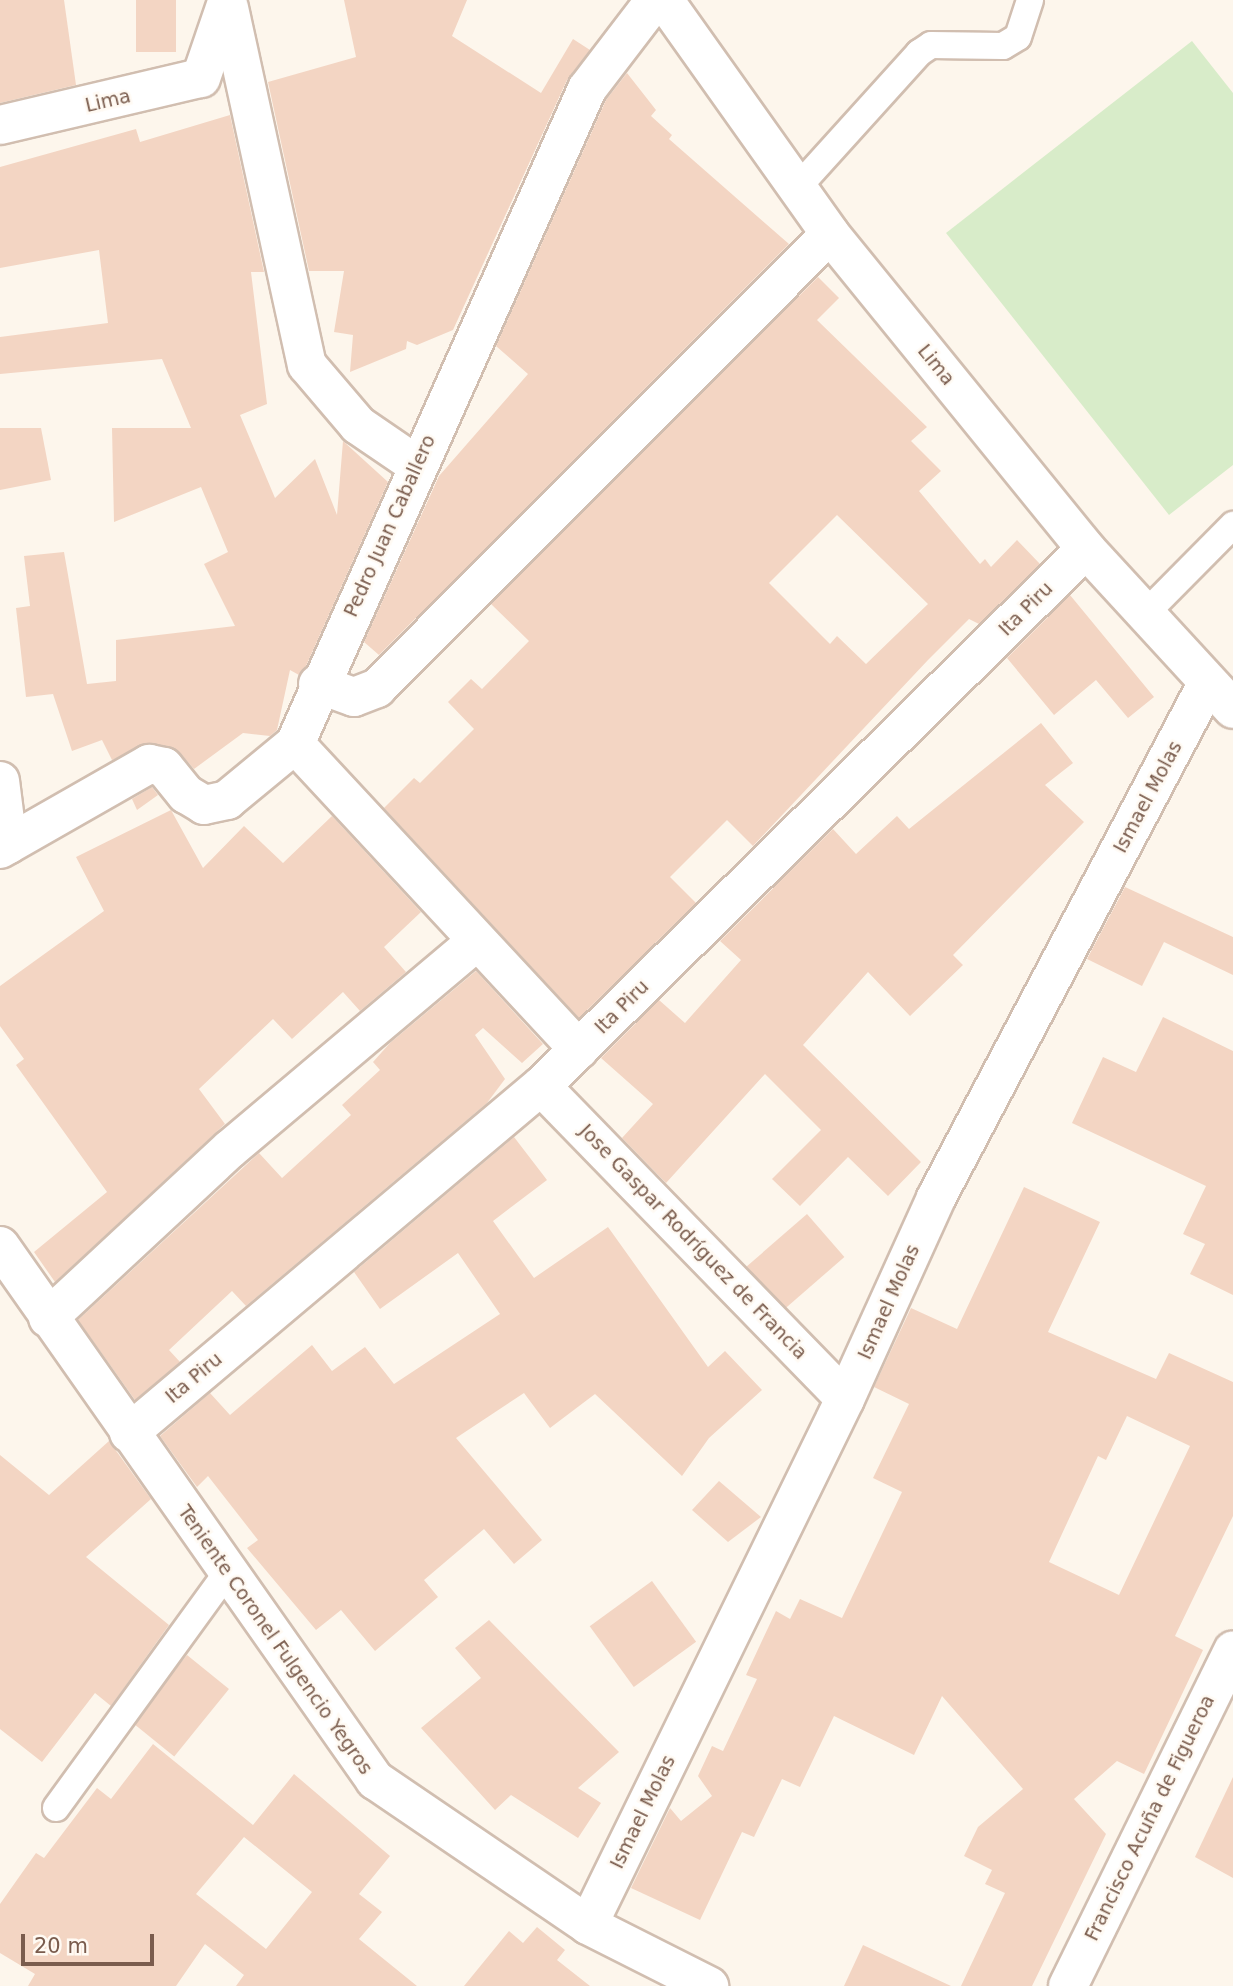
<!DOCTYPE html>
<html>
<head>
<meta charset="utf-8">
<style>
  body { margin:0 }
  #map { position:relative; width:1233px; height:1986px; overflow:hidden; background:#fdf6ec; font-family:"DejaVu Sans",sans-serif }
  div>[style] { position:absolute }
  .green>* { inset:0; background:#d8ecc9 }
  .building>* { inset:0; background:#f3d5c3; transform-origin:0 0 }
  .roads { filter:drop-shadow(2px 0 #d1beb0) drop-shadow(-2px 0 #d1beb0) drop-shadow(0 2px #d1beb0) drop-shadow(0 -2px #d1beb0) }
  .service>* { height:26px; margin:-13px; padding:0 13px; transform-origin:13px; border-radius:13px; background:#fff }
  .minor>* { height:38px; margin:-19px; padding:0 19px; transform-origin:19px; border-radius:19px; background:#fff }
  .tertiary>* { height:38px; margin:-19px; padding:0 19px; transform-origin:19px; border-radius:19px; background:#fff }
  span { translate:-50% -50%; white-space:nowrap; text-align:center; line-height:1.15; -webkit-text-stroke:5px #fffaf3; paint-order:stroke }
  .street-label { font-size:19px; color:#7a5c4d }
  .scale { position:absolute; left:21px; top:1934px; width:133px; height:32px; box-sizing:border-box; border:4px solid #7a5c4d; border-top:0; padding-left:9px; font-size:21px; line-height:24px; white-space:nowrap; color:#7a5c4d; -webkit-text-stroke:5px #fffaf3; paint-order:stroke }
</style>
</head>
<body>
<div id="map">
  <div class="green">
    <div style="clip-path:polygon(1192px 41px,1233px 93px,1233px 465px,1169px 515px,946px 233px)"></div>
  </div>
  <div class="building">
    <div style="clip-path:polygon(0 0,64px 0,76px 85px,0 103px)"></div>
    <div style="left:136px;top:0;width:40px;height:52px"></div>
    <div style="clip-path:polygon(344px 0,467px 0,452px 36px,541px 93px,573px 39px,590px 50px,567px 80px,453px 330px,417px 345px,407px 341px,406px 349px,350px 372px,353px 335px,334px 332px,344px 271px,309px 271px,268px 82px,356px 57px)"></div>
    <div style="clip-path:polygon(627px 73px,656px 110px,651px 116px,672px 135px,669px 139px,789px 244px,379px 655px,364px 642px,439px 476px,528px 374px,496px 346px,606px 100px)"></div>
    <div style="clip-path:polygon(230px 115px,264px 272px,251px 272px,267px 404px,240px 415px,275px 498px,315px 459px,337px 515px,343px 441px,388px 482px,306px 666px,299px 675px,290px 670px,277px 730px,270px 736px,243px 733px,194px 769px,180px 753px,153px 743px,112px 760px,102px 740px,72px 751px,53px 694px,26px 697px,16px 608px,30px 606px,24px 556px,64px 552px,87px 684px,116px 681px,116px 640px,235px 626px,204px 564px,228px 552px,201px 487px,114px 522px,112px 428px,191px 428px,162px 359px,0 374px,0 337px,108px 323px,99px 250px,0 268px,0 167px,136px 129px,140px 142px)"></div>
    <div style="clip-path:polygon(evenodd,818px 277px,839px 298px,817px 320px,927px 427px,911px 441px,941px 471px,919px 491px,980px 564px,985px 559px,991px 567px,1017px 540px,1040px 564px,979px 624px,969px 619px,928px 660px,753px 846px,727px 820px,670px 877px,696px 903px,579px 1018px,384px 808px,414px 778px,420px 783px,474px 729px,448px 702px,471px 679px,482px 689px,529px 641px,491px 604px,818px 277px,837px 515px,928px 604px,866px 664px,837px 636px,830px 644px,769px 583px,837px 515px)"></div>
    <div style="clip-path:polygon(0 428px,41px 428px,51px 480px,0 490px)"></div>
    <div style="clip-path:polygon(1070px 595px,1154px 697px,1128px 718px,1096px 680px,1054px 715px,1007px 658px)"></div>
    <div style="clip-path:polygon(1041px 723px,1073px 763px,1045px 785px,1084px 822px,953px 955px,963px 965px,910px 1016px,868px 972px,803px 1045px,921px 1162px,888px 1196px,848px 1157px,800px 1206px,772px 1179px,821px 1130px,765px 1074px,666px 1183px,622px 1138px,653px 1104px,601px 1058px,659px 1000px,685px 1023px,741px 960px,720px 941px,833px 829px,856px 854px,897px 816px,909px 829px)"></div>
    <div style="clip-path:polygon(152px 787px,158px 795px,137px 810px,132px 799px)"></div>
    <div style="clip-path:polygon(171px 810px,203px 868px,244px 826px,283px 863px,332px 816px,421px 912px,384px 947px,406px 972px,360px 1011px,343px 992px,292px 1039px,273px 1019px,199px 1089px,225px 1124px,55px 1282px,34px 1252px,107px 1192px,16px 1065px,24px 1059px,0 1026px,0 986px,104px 911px,76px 857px)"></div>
    <div style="clip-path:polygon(1125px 887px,1233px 937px,1233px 975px,1164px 942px,1142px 986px,1087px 959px)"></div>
    <div style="clip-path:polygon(476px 971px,543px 1044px,522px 1063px,483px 1028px,475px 1035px,505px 1079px,487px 1103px,246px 1306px,232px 1291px,169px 1350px,180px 1362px,135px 1400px,78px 1320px,259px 1153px,282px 1178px,351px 1115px,342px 1105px,380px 1070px,373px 1062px,390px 1043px)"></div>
    <div style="clip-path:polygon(1163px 1017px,1233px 1051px,1233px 1295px,1190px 1274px,1205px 1244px,1183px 1234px,1206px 1186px,1072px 1123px,1103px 1057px,1136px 1072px)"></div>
    <div style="clip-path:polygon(514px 1137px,547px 1180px,493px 1221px,534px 1278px,608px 1227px,708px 1367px,725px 1351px,762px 1390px,709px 1438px,682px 1476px,595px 1394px,550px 1428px,524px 1393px,456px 1438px,542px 1540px,514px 1564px,484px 1529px,424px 1580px,438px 1597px,375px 1651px,341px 1610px,316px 1630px,247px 1548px,258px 1540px,208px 1476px,197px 1487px,160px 1436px,210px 1393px,230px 1415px,312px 1345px,332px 1371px,365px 1347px,394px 1384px,500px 1314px,458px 1253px,380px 1309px,354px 1272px)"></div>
    <div style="clip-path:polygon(evenodd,1024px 1187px,1100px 1222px,1048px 1332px,1156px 1379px,1169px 1353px,1233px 1382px,1233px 1516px,1175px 1636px,1203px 1650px,1144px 1774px,1117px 1761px,1074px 1799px,1106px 1834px,1032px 1986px,961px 1986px,1005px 1893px,985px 1884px,992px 1870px,964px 1856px,978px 1827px,1023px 1789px,942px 1696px,914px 1755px,834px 1716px,800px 1787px,782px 1779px,754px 1837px,742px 1832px,700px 1920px,631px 1888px,670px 1808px,681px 1821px,712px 1796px,698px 1776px,712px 1746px,723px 1751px,757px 1679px,746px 1675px,776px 1611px,790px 1619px,800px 1599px,842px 1618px,902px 1492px,873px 1478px,909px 1404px,874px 1387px,911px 1308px,957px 1329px,1024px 1187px,1127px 1416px,1190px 1446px,1119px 1595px,1049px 1562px,1098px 1456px,1106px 1460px,1127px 1416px)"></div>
    <div style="left:807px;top:1214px;width:57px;height:80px;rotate:49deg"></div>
    <div style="clip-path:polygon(109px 1441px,151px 1499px,86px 1557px,169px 1625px,111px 1706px,95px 1693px,42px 1762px,0 1729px,0 1455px,49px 1495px)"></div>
    <div style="clip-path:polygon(719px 1481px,761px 1517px,728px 1542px,692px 1510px)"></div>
    <div style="left:652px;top:1581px;width:75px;height:77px;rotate:54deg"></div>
    <div style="clip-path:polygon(489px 1620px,619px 1752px,578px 1788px,601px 1803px,578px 1838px,511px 1795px,495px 1810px,421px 1728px,481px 1678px,455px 1648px)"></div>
    <div style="left:187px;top:1655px;width:54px;height:87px;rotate:39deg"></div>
    <div style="clip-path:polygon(evenodd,153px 1744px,253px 1825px,294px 1774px,390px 1856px,359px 1894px,382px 1912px,359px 1939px,417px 1986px,236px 1986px,244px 1975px,205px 1944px,176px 1986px,28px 1986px,35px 1974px,0 1953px,0 1904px,36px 1853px,44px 1858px,97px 1788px,111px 1799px,153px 1744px,244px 1837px,312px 1892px,266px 1949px,196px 1894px,244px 1837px)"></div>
    <div style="clip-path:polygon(1233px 1777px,1233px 1878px,1195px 1857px)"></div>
    <div style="clip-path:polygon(537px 1927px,565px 1950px,557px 1960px,590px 1986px,464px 1986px,509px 1931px,523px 1943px)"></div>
    <div style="clip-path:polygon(863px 1945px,951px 1986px,844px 1986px)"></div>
  </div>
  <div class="roads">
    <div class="service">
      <div style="left:798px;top:187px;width:181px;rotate:-47.9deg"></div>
      <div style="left:919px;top:53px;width:14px;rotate:-34deg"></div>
      <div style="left:931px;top:45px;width:72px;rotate:0.8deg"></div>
      <div style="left:1003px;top:46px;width:17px;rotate:-31deg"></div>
      <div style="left:1018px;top:37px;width:39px;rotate:-72deg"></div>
      <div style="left:1144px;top:615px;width:127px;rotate:-45.3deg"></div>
      <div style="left:56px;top:1808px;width:289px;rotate:-54deg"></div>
    </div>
    <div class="minor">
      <div style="left:229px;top:8px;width:365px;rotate:77.7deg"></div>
      <div style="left:307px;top:365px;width:79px;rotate:49.6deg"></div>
      <div style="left:358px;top:425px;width:73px;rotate:34.3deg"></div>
      <div style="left:0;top:125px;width:206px;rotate:-13.2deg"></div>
      <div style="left:201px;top:78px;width:80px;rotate:-71.1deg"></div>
      <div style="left:318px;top:684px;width:38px;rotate:20deg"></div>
      <div style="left:354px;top:697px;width:25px;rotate:-21deg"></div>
      <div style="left:377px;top:688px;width:641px;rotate:-45.06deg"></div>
      <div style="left:295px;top:744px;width:417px;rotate:47.1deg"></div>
      <div style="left:0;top:781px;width:64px;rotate:82.8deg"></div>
      <div style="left:0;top:849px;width:172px;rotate:-29.7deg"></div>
      <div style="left:149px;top:764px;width:15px;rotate:11deg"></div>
      <div style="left:164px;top:767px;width:35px;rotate:51deg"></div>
      <div style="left:186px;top:794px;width:21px;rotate:31deg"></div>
      <div style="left:204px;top:805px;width:24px;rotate:-12deg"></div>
      <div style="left:227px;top:800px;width:88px;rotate:-39.5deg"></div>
      <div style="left:295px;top:744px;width:717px;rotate:-65.97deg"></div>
      <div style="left:587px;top:89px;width:112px;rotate:-52.6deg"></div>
      <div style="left:541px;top:1086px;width:436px;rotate:45.8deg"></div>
      <div style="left:0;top:1246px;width:653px;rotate:54.92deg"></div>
      <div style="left:375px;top:1780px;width:258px;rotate:34.2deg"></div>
      <div style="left:588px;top:1925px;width:136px;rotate:26.8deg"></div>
      <div style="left:48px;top:1318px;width:248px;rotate:-42.9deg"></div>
      <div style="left:230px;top:1149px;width:322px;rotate:-40.1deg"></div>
      <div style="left:129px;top:1433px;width:539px;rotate:-40.11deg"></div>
      <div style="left:541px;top:1086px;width:765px;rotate:-44.58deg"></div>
      <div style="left:588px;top:1925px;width:585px;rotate:-63.96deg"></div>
      <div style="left:845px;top:1399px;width:221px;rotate:-65.6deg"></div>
      <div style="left:936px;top:1198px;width:579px;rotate:-62.2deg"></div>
    </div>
    <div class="tertiary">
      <div style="left:664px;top:0;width:287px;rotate:54.6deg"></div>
      <div style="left:830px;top:234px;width:406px;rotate:50.9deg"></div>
      <div style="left:1086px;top:549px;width:217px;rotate:47.4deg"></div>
      <div style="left:1068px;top:1986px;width:374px;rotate:-63.8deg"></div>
    </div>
  </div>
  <div class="street-label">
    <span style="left:108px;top:101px;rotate:-13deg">Lima</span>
    <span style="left:936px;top:365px;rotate:51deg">Lima</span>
    <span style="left:390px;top:526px;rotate:-66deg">Pedro Juan Caballero</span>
    <span style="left:1026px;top:609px;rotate:-45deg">Ita Piru</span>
    <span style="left:1148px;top:797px;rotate:-62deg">Ismael Molas</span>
    <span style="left:622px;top:1007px;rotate:-45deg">Ita Piru</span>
    <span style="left:693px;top:1242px;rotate:46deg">Jose Gaspar Rodríguez de Francia</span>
    <span style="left:889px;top:1302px;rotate:-66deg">Ismael Molas</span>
    <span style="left:194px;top:1378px;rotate:-40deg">Ita Piru</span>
    <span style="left:275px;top:1640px;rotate:55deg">Teniente Coronel Fulgencio Yegros</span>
    <span style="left:643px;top:1812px;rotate:-64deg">Ismael Molas</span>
    <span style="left:1150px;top:1818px;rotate:-64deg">Francisco Acuña de Figueroa</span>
  </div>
  <div class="scale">20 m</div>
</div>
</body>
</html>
